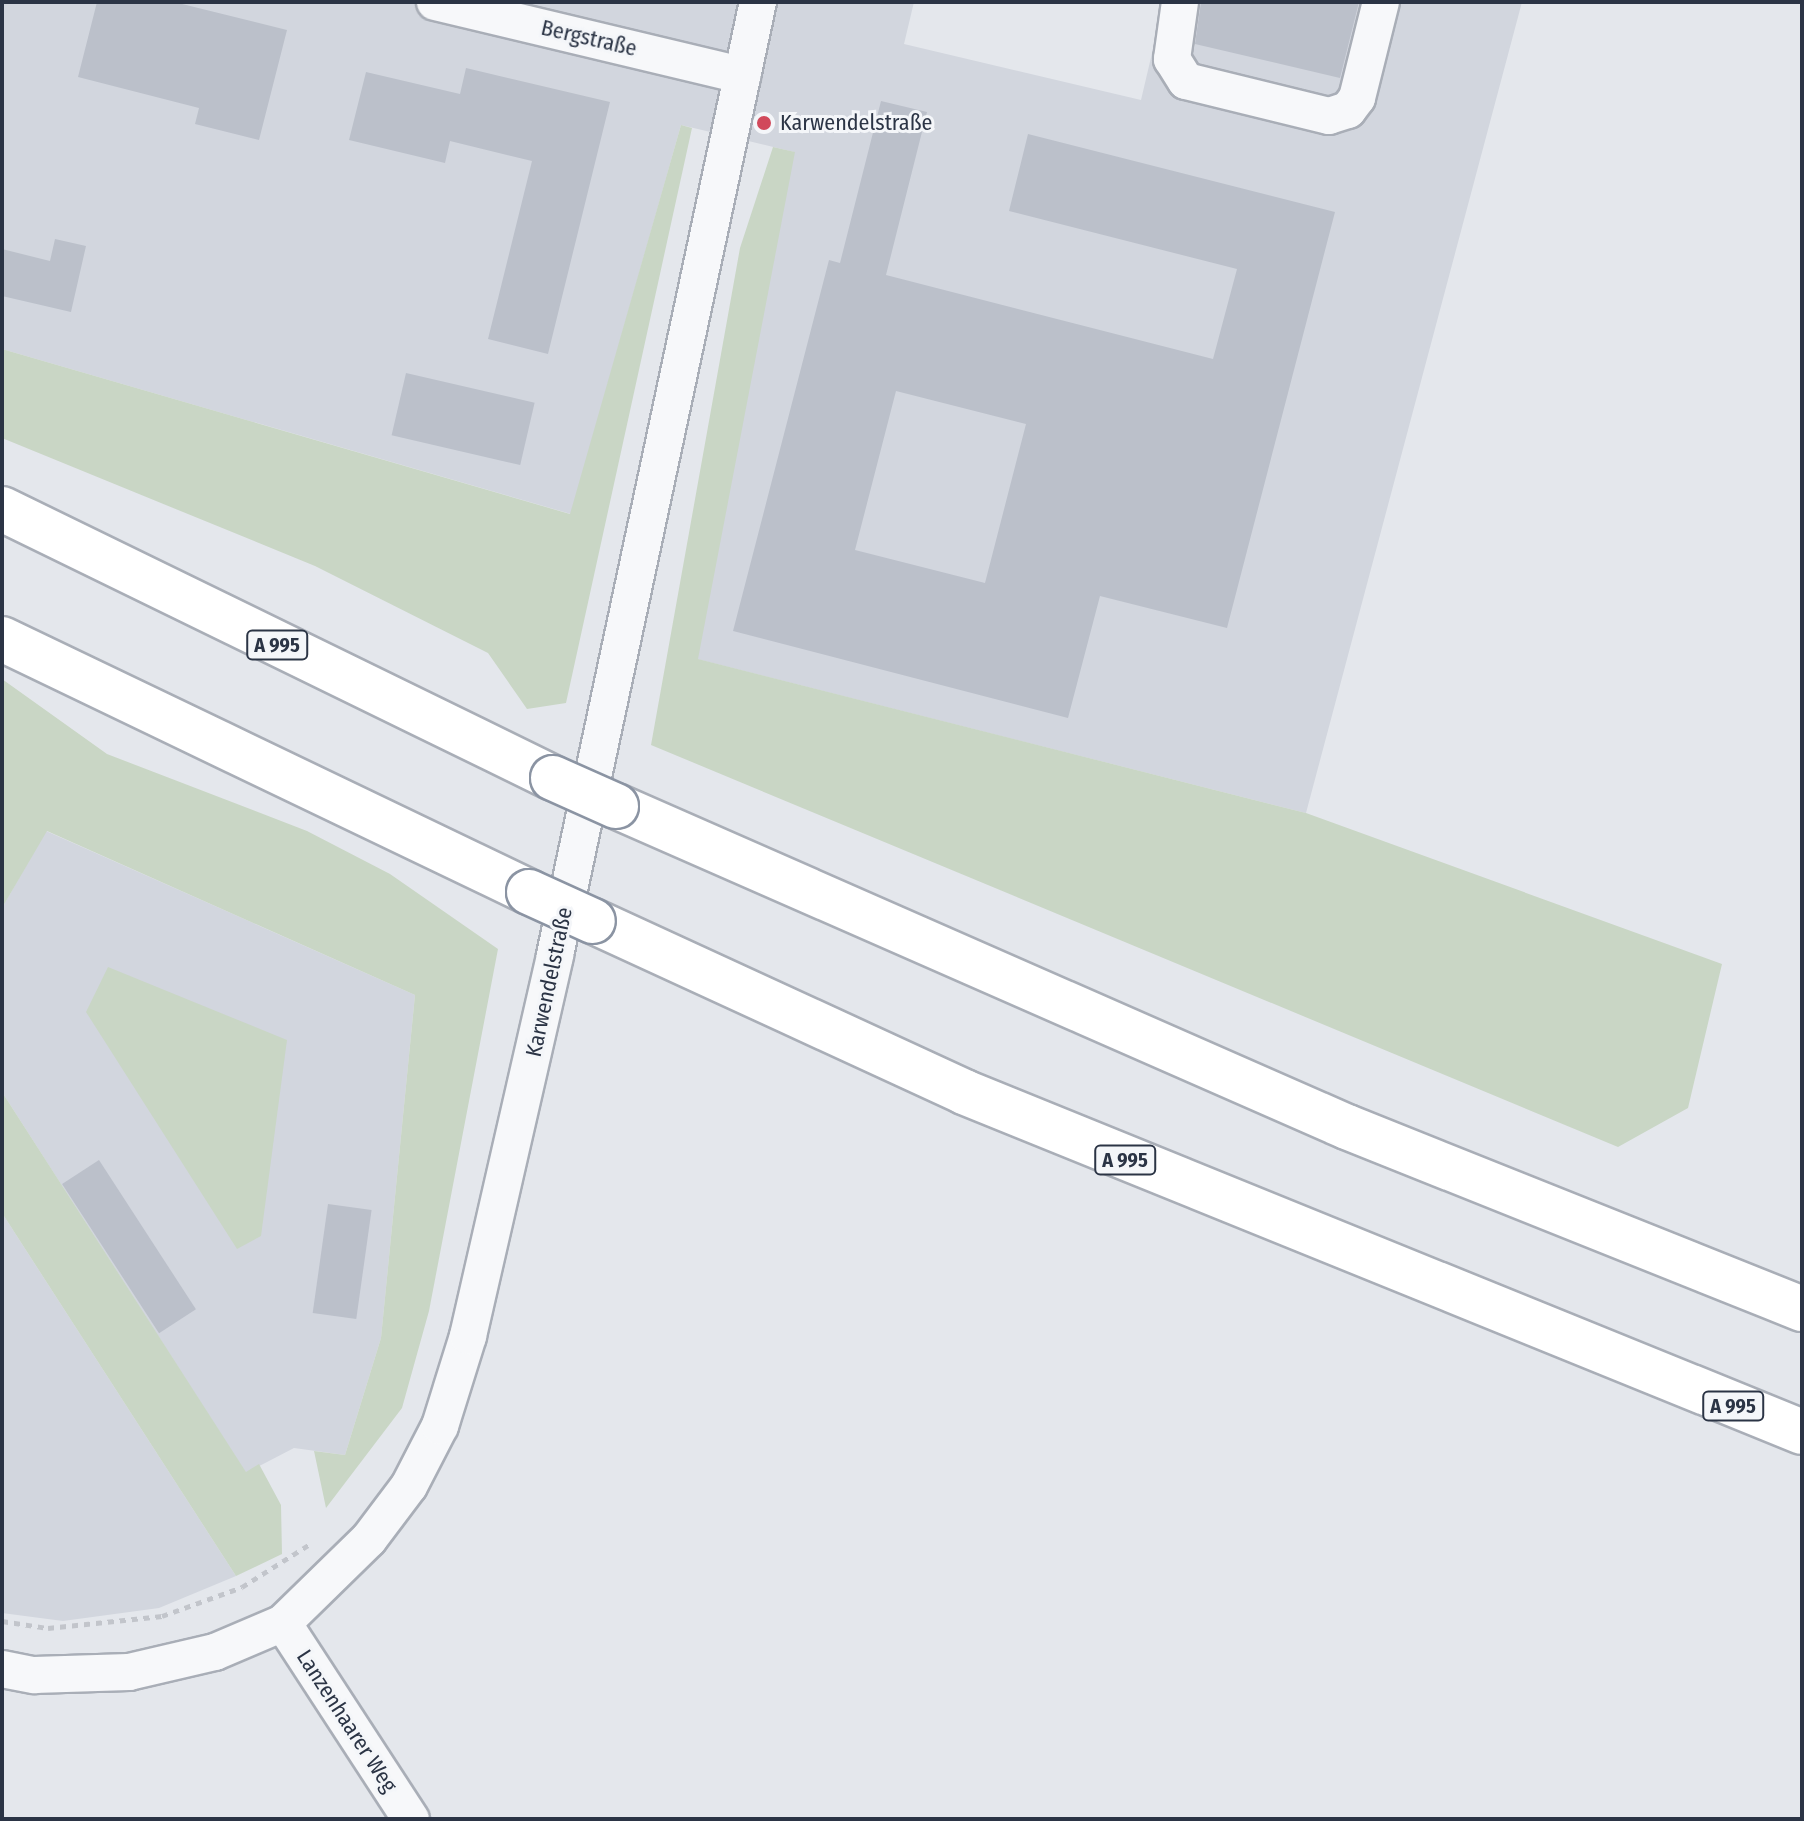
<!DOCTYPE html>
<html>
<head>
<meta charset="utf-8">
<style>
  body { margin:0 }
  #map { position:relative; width:1804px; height:1821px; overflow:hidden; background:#e4e7ec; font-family:"Fira Sans Condensed",sans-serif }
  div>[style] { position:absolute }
  .built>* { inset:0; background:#d2d6de }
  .green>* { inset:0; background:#c9d6c5 }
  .building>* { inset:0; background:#bbc0ca; transform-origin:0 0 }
  .path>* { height:5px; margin-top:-2.5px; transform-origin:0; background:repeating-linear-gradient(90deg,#c2c5cb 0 6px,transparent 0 12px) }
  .roads { filter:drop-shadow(2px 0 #a9aeb7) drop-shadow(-2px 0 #a9aeb7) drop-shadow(0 2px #a9aeb7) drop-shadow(0 -2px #a9aeb7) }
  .minor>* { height:36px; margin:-18px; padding:0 18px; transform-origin:18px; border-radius:18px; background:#f7f8fa }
  .highway>* { height:44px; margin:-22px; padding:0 22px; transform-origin:22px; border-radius:22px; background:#fff }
  .bridges { filter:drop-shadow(2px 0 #8b94a3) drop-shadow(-2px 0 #8b94a3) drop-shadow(0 2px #8b94a3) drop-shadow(0 -2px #8b94a3) }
  .highway-bridge>* { height:44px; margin:-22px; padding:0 22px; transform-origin:22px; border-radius:22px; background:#fff }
  .dots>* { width:22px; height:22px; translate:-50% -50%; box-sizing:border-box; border:4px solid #f4f6f9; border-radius:50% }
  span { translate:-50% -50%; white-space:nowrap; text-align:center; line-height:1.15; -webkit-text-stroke:6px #f4f6f9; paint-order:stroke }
  .shield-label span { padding:2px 6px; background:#f4f6f9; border:2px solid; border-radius:6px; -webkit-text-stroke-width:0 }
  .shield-label { font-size:20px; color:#2b3445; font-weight:700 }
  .street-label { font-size:22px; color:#2b3445 }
  .poi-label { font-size:22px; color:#2b3445 }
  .left { translate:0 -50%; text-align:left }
  .frame { position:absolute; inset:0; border:4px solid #2b3445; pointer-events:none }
</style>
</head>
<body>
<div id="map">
  <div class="built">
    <div style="clip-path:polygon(2px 2px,914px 2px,904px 44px,1141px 100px,1164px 2px,1522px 2px,1306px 813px,697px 659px,794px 152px,681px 125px,571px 514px,2px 349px)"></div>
    <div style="clip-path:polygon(46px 831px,415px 995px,381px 1338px,345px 1455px,294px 1448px,246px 1473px,2px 1092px,2px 908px)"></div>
    <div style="clip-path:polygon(2px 1213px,236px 1576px,159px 1608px,63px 1621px,2px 1613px)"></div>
  </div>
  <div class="green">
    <div style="clip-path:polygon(681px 125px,692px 128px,566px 703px,527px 709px,488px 653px,315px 566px,2px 438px,2px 349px,570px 514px)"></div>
    <div style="clip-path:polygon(773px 147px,795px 152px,698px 659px,1306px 813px,1722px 964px,1688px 1108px,1618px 1147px,651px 745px,740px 248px)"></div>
    <div style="clip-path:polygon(2px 679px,107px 754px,307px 831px,390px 874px,498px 949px,429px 1311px,402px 1408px,326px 1508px,314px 1451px,345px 1455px,381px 1338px,415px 995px,47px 831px,2px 908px)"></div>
    <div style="clip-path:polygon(108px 967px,287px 1040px,261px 1236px,237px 1249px,86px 1012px)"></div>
    <div style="clip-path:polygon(2px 1092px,246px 1472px,259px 1464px,281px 1505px,282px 1554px,236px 1576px,2px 1213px)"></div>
  </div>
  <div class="building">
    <div style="clip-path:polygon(97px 2px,174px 2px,287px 30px,259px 140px,195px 124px,199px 108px,78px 77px)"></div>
    <div style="clip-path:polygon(1201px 2px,1359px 2px,1340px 78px,1195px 44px)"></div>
    <div style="clip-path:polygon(466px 68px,610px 102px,548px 354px,488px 339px,532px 161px,450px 141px,445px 163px,349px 140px,366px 72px,460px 94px)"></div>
    <div style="clip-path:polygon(evenodd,881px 101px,927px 112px,886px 275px,1213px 359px,1237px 269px,1009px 211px,1028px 134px,1335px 212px,1227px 628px,1100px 596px,1068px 718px,733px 631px,829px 260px,840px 263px,881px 101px,896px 391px,1026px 424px,985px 583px,855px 550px,896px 391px)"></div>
    <div style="clip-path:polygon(55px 239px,86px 246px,71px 312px,2px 296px,2px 249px,50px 261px)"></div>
    <div style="left:406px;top:373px;width:132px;height:64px;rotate:13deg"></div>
    <div style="left:99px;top:1160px;width:178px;height:44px;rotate:57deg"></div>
    <div style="left:328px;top:1204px;width:44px;height:110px;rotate:8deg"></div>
  </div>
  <div class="path">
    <div style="left:2px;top:1621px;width:47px;rotate:8.7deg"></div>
    <div style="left:48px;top:1628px;width:115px;rotate:-6deg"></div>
    <div style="left:162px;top:1616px;width:85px;rotate:-19.9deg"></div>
    <div style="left:242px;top:1587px;width:80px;rotate:-32.3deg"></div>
  </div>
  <div class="roads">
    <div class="minor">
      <div style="left:435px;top:2px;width:316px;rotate:13.4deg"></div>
      <div style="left:1180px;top:2px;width:58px;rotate:98deg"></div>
      <div style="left:1172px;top:59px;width:26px;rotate:58deg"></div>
      <div style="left:1186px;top:81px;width:147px;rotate:13.8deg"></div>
      <div style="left:1329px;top:116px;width:20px;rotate:-18deg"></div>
      <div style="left:1348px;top:110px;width:15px;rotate:-53deg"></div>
      <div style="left:1357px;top:98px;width:99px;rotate:-76deg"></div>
      <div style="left:283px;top:1623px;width:234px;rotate:56.9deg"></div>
      <div style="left:2px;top:1669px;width:33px;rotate:11deg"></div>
      <div style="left:34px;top:1675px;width:95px;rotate:-1.8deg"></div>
      <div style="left:129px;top:1672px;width:88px;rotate:-13.1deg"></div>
      <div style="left:215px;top:1652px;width:74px;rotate:-23.1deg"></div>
      <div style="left:283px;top:1623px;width:120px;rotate:-44.3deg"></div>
      <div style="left:369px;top:1539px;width:66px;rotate:-53deg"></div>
      <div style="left:409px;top:1486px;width:68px;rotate:-62.7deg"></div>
      <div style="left:440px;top:1426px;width:94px;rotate:-72.7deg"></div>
      <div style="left:468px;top:1336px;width:391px;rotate:-77.1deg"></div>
      <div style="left:555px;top:955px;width:974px;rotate:-77.98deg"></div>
    </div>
    <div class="highway">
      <div style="left:2px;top:509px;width:613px;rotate:26.02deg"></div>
      <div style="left:2px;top:639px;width:585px;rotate:25.64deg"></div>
      <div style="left:616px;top:806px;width:798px;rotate:23.71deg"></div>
      <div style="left:1347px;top:1127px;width:490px;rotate:21.8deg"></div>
      <div style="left:593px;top:921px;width:409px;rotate:24.7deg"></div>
      <div style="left:964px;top:1092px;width:904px;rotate:22.08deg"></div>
    </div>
  </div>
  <div class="bridges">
    <div class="highway-bridge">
      <div style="left:553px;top:778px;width:69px;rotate:24deg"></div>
      <div style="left:529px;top:892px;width:70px;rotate:24.4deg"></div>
    </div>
  </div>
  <div class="dots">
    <div style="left:764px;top:123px;background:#d1495b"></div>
  </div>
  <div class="shield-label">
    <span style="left:277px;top:645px">A 995</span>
    <span style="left:1125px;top:1160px">A 995</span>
    <span style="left:1733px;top:1406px">A 995</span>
  </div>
  <div class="street-label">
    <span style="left:589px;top:38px;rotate:13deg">Bergstraße</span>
    <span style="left:549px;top:982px;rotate:-78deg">Karwendelstraße</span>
    <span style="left:347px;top:1721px;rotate:57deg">Lanzenhaarer Weg</span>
  </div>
  <div class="poi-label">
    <span class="left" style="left:780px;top:123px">Karwendelstraße</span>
  </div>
  <div class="frame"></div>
</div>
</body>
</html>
